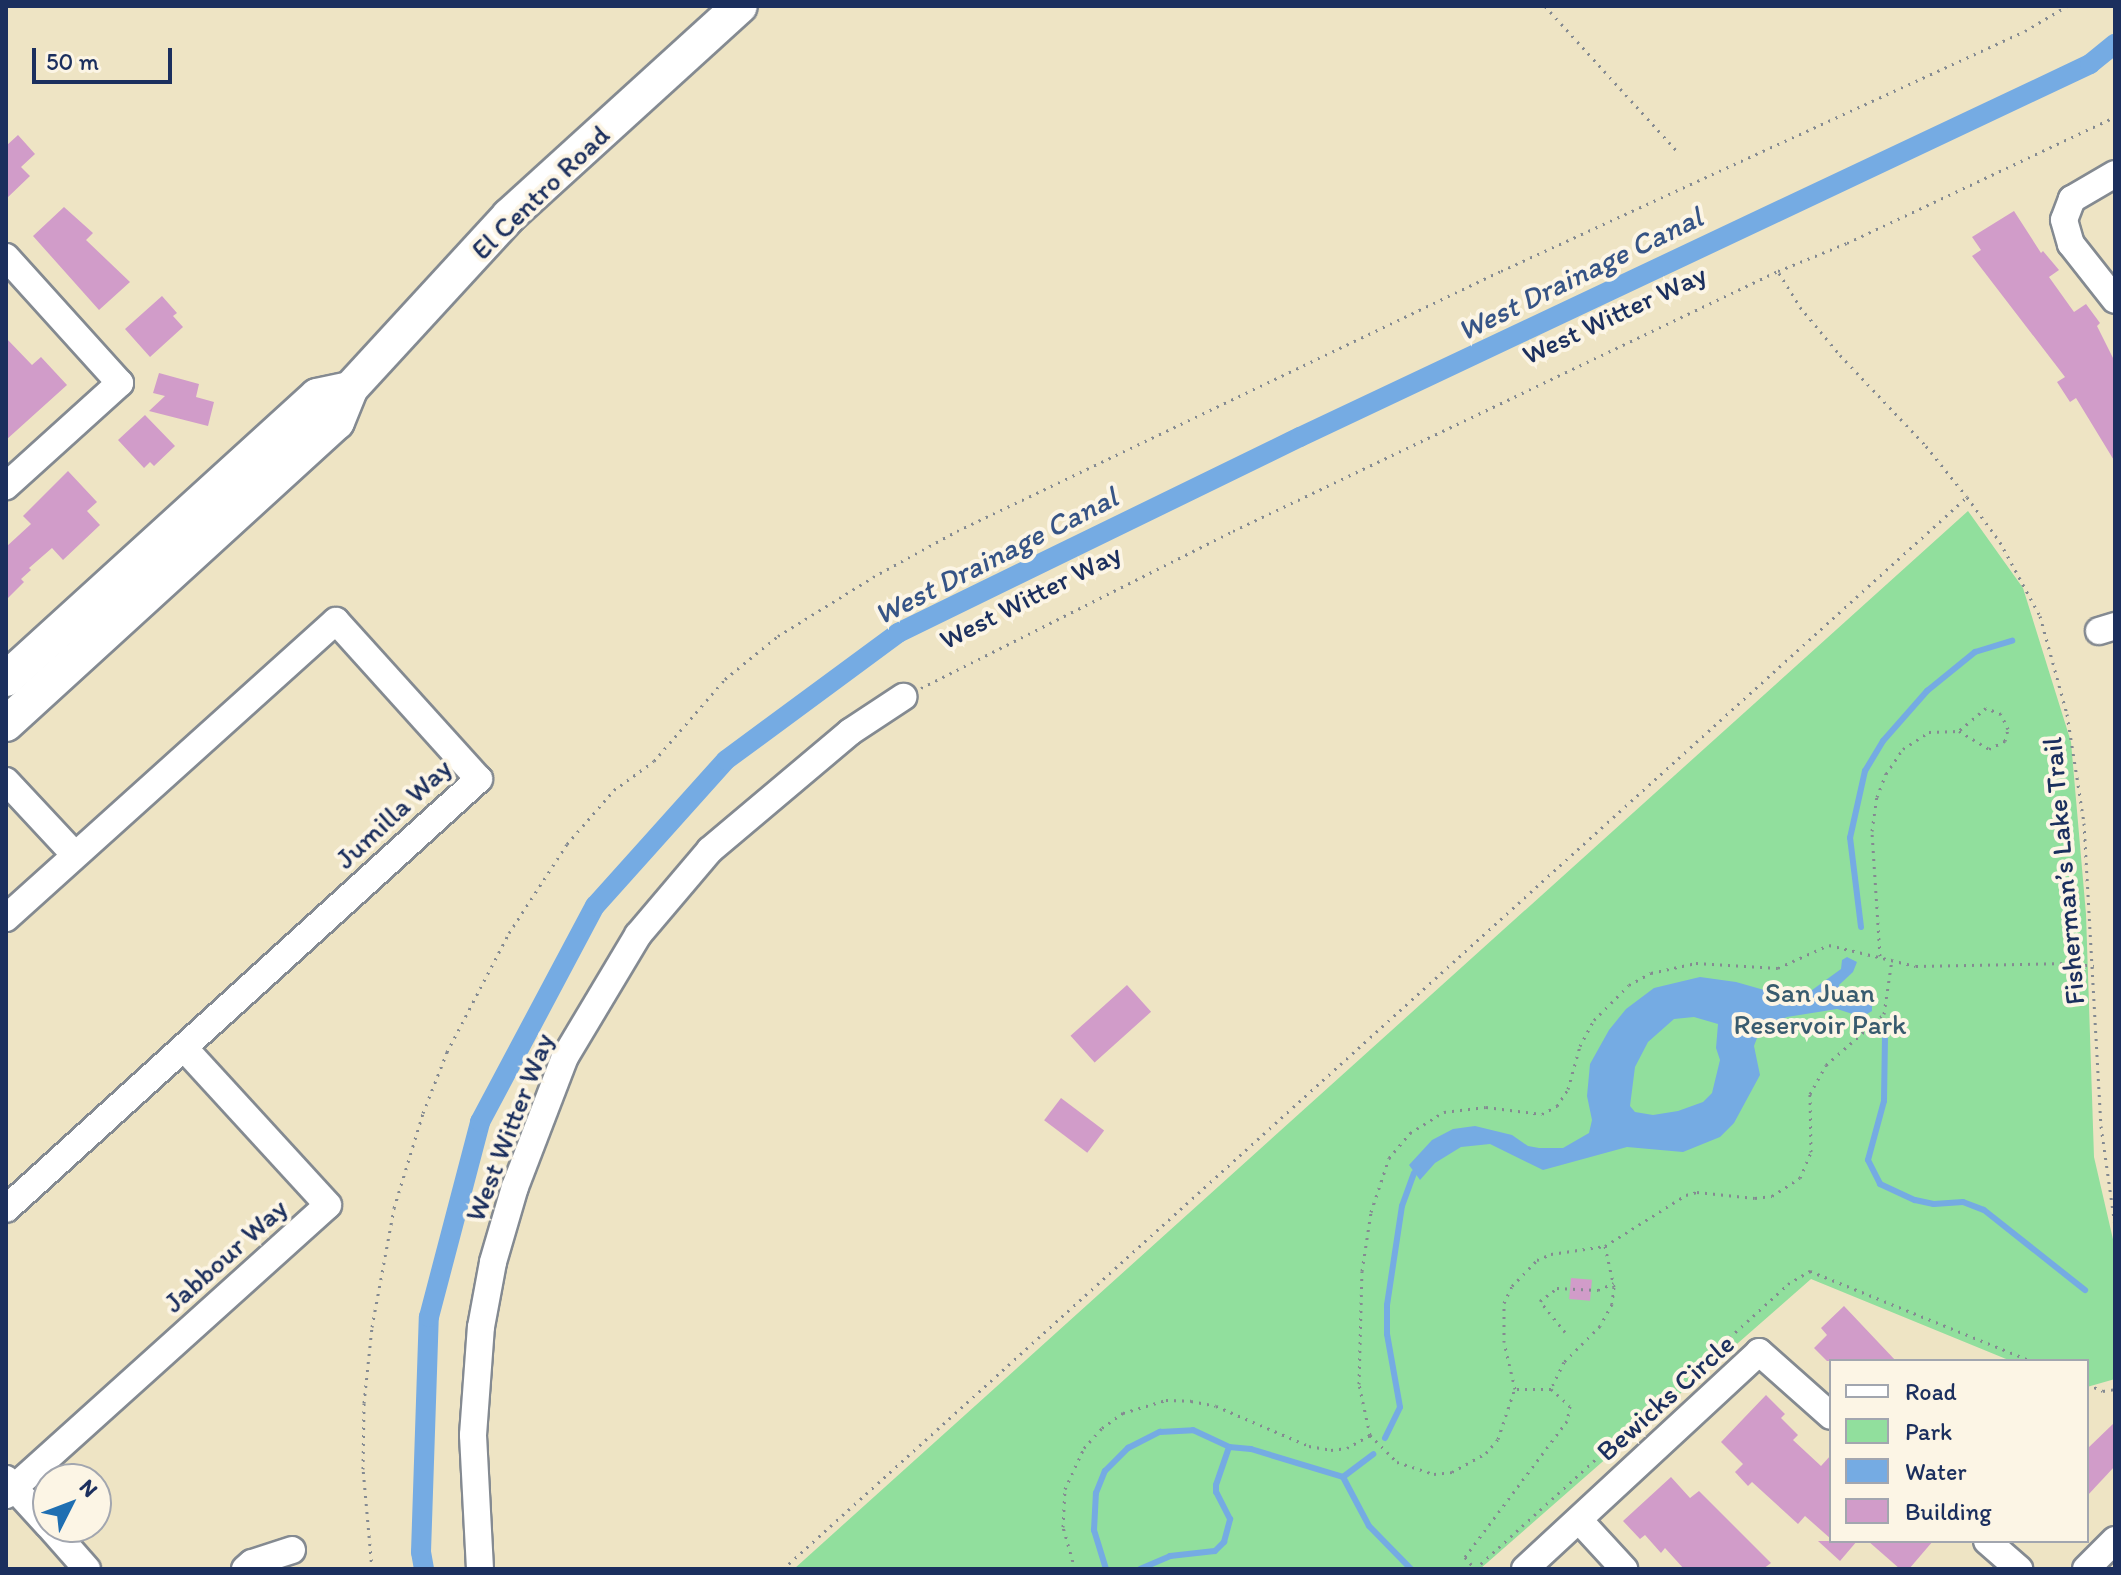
<!DOCTYPE html>
<html>
<head>
<meta charset="utf-8">
<style>
  body { margin:0 }
  #map { position:relative; width:2121px; height:1575px; overflow:hidden; background:#eee4c4; font-family:Itim,sans-serif }
  div>[style] { position:absolute }
  .green>* { inset:0; background:#91df9d }
  .water>* { inset:0; background:#75abe3 }
  .stream>* { height:6px; margin:-3px; padding:0 3px; transform-origin:3px; border-radius:3px; background:#75abe3 }
  .canal>* { height:20px; margin:-10px; padding:0 10px; transform-origin:10px; border-radius:10px; background:#75abe3 }
  .building>* { inset:0; background:#d19cc9; transform-origin:0 0 }
  .path>* { height:3px; margin-top:-1.5px; transform-origin:0; background:repeating-linear-gradient(90deg,#848a91 0 2px,transparent 0 8px) }
  .roads { filter:drop-shadow(2px 0 #848a91) drop-shadow(-2px 0 #848a91) drop-shadow(0 2px #848a91) drop-shadow(0 -2px #848a91) }
  .minor>* { height:26px; margin:-13px; padding:0 13px; transform-origin:13px; border-radius:13px; background:#fff }
  .major>* { height:34px; margin:-17px; padding:0 17px; transform-origin:17px; border-radius:17px; background:#fff }
  span { translate:-50% -50%; white-space:nowrap; text-align:center; line-height:1.15; -webkit-text-stroke:8px #fcf5e5; paint-order:stroke }
  .street-label { font-size:28px; color:#1b2f5e }
  .park-label { font-size:28px; color:#385b6e }
  .water-label { font-size:30px; color:#365486; font-style:italic }
  .frame { position:absolute; inset:0; border:8px solid #1b2f5e; pointer-events:none }
  .legend { position:absolute; left:1829px; top:1359px; width:260px; height:184px; box-sizing:border-box; background:#fcf5e5; border:2px solid #a2a6af; margin:0; padding:10px 14px; list-style:none; font-size:24px; color:#1b2f5e }
  .legend li { display:flex; align-items:center; gap:16px; height:40px }
  .legend b { width:40px; border:2px solid #a2a6af }
  .north { position:absolute; left:32px; top:1463px; width:80px; height:80px; box-sizing:border-box; background:#fcf5e5; border:2px solid #a2a6af; border-radius:50%; rotate:48deg; font-size:22px; font-weight:700; line-height:32px; text-align:center; color:#1b2f5e }
  .north::after { content:''; display:block; margin:auto; width:28px; height:36px; background:#1f6fb2; clip-path:polygon(50% 0,100% 100%,50% 72%,0 100%) }
  .scale { position:absolute; left:32px; top:48px; width:140px; height:36px; box-sizing:border-box; border:4px solid #1b2f5e; border-top:0; padding-left:10px; font-size:24px; line-height:28px; white-space:nowrap; color:#1b2f5e; -webkit-text-stroke:6px #fcf5e5; paint-order:stroke }
</style>
</head>
<body>
<div id="map">
  <div class="green">
    <div style="clip-path:polygon(1968px 511px,2023px 588px,2071px 742px,2086px 914px,2094px 1157px,2115px 1248px,2115px 1379px,2087px 1387px,2087px 1361px,2011px 1361px,1811px 1279px,1480px 1569px,794px 1569px)"></div>
  </div>
  <div class="water">
    <div style="clip-path:polygon(evenodd,1847px 957px,1857px 962px,1853px 972px,1839px 985px,1842px 994px,1872px 1004px,1872px 1011px,1862px 1017px,1837px 1009px,1787px 1017px,1760px 1030px,1754px 1046px,1760px 1075px,1734px 1123px,1720px 1137px,1683px 1152px,1627px 1147px,1543px 1170px,1490px 1144px,1461px 1147px,1435px 1163px,1420px 1180px,1409px 1165px,1432px 1140px,1453px 1129px,1475px 1126px,1512px 1135px,1528px 1146px,1539px 1148px,1563px 1148px,1589px 1133px,1592px 1120px,1587px 1096px,1590px 1064px,1609px 1030px,1626px 1009px,1654px 988px,1700px 977px,1736px 982px,1782px 995px,1808px 993px,1841px 969px,1842px 960px,1847px 957px,1694px 1017px,1718px 1024px,1716px 1048px,1720px 1060px,1712px 1093px,1703px 1102px,1678px 1111px,1653px 1115px,1635px 1112px,1630px 1106px,1635px 1067px,1648px 1042px,1674px 1019px,1694px 1017px)"></div>
  </div>
  <div class="stream">
    <div style="left:1861px;top:927px;width:90px;rotate:-97deg"></div>
    <div style="left:1850px;top:838px;width:69px;rotate:-77.4deg"></div>
    <div style="left:1865px;top:771px;width:35px;rotate:-59deg"></div>
    <div style="left:1883px;top:741px;width:67px;rotate:-48.7deg"></div>
    <div style="left:1927px;top:691px;width:62px;rotate:-39.1deg"></div>
    <div style="left:1975px;top:652px;width:39px;rotate:-17deg"></div>
    <div style="left:1885px;top:1037px;width:64px;rotate:90.9deg"></div>
    <div style="left:1884px;top:1101px;width:61px;rotate:105.2deg"></div>
    <div style="left:1868px;top:1160px;width:27px;rotate:63deg"></div>
    <div style="left:1880px;top:1184px;width:38px;rotate:25deg"></div>
    <div style="left:1915px;top:1200px;width:19px;rotate:12deg"></div>
    <div style="left:1934px;top:1204px;width:29px;rotate:-4deg"></div>
    <div style="left:1963px;top:1202px;width:22px;rotate:21deg"></div>
    <div style="left:1984px;top:1210px;width:129px;rotate:38.4deg"></div>
    <div style="left:1385px;top:1438px;width:34px;rotate:-64deg"></div>
    <div style="left:1400px;top:1407px;width:74px;rotate:-100.1deg"></div>
    <div style="left:1387px;top:1334px;width:29px;rotate:-90deg"></div>
    <div style="left:1387px;top:1305px;width:100px;rotate:-81.4deg"></div>
    <div style="left:1402px;top:1206px;width:35px;rotate:-70deg"></div>
    <div style="left:1343px;top:1477px;width:38px;rotate:-37deg"></div>
    <div style="left:1106px;top:1569px;width:41px;rotate:-107.1deg"></div>
    <div style="left:1094px;top:1530px;width:37px;rotate:-87deg"></div>
    <div style="left:1096px;top:1493px;width:24px;rotate:-68deg"></div>
    <div style="left:1105px;top:1471px;width:33px;rotate:-45deg"></div>
    <div style="left:1128px;top:1448px;width:36px;rotate:-27deg"></div>
    <div style="left:1160px;top:1432px;width:33px;rotate:-3deg"></div>
    <div style="left:1193px;top:1430px;width:40px;rotate:25deg"></div>
    <div style="left:1229px;top:1447px;width:22px;rotate:5deg"></div>
    <div style="left:1251px;top:1449px;width:96px;rotate:16.9deg"></div>
    <div style="left:1343px;top:1477px;width:55px;rotate:62deg"></div>
    <div style="left:1369px;top:1526px;width:60px;rotate:45.7deg"></div>
    <div style="left:1140px;top:1569px;width:33px;rotate:-23deg"></div>
    <div style="left:1170px;top:1556px;width:45px;rotate:-6.3deg"></div>
    <div style="left:1215px;top:1551px;width:13px;rotate:-45deg"></div>
    <div style="left:1224px;top:1542px;width:24px;rotate:-75deg"></div>
    <div style="left:1230px;top:1519px;width:30px;rotate:-117deg"></div>
    <div style="left:1216px;top:1492px;width:7px;rotate:-90deg"></div>
    <div style="left:1216px;top:1485px;width:40px;rotate:-71.1deg"></div>
  </div>
  <div class="canal">
    <div style="left:424px;top:1569px;width:17px;rotate:-100deg"></div>
    <div style="left:421px;top:1552px;width:235px;rotate:-88.1deg"></div>
    <div style="left:429px;top:1317px;width:202px;rotate:-75.3deg"></div>
    <div style="left:480px;top:1122px;width:245px;rotate:-62deg"></div>
    <div style="left:595px;top:906px;width:196px;rotate:-48.1deg"></div>
    <div style="left:726px;top:760px;width:214px;rotate:-36.4deg"></div>
    <div style="left:898px;top:633px;width:447px;rotate:-26deg"></div>
    <div style="left:1300px;top:437px;width:874px;rotate:-25.27deg"></div>
    <div style="left:2090px;top:64px;width:32px;rotate:-39deg"></div>
  </div>
  <div class="building">
    <div style="clip-path:polygon(18px 135px,35px 154px,21px 167px,30px 176px,6px 199px,6px 146px)"></div>
    <div style="clip-path:polygon(64px 207px,93px 233px,86px 240px,130px 282px,99px 310px,33px 236px)"></div>
    <div style="clip-path:polygon(2014px 211px,2041px 253px,2043px 251px,2059px 270px,2049px 277px,2074px 312px,2086px 304px,2100px 323px,2097px 326px,2115px 362px,2115px 462px,2076px 398px,2070px 402px,2057px 382px,2065px 377px,1972px 256px,1981px 250px,1972px 237px)"></div>
    <div style="clip-path:polygon(162px 296px,177px 313px,173px 316px,183px 327px,150px 357px,125px 329px)"></div>
    <div style="clip-path:polygon(6px 338px,32px 365px,41px 357px,67px 385px,6px 440px)"></div>
    <div style="clip-path:polygon(159px 373px,199px 384px,196px 397px,214px 402px,208px 426px,149px 411px,165px 396px,153px 393px)"></div>
    <div style="clip-path:polygon(145px 415px,175px 446px,154px 466px,150px 462px,144px 468px,118px 440px)"></div>
    <div style="clip-path:polygon(68px 471px,97px 502px,87px 511px,100px 525px,63px 560px,52px 548px,29px 568px,31px 570px,21px 579px,24px 582px,6px 600px,6px 547px,31px 524px,23px 516px)"></div>
    <div style="left:1127px;top:985px;width:36px;height:76px;rotate:48deg"></div>
    <div style="left:1061px;top:1098px;width:54px;height:28px;rotate:37deg"></div>
    <div style="left:1571px;top:1278px;width:21px;height:21px;rotate:5deg"></div>
    <div style="clip-path:polygon(1844px 1306px,1896px 1361px,1827px 1361px,1814px 1348px,1827px 1335px,1821px 1328px)"></div>
    <div style="clip-path:polygon(1766px 1395px,1785px 1414px,1781px 1418px,1798px 1435px,1793px 1440px,1821px 1466px,1831px 1455px,1831px 1539px,1805px 1516px,1798px 1524px,1752px 1482px,1748px 1486px,1735px 1472px,1743px 1464px,1721px 1442px)"></div>
    <div style="clip-path:polygon(2115px 1422px,2115px 1466px,2087px 1496px,2087px 1449px)"></div>
    <div style="clip-path:polygon(1671px 1477px,1690px 1498px,1699px 1491px,1771px 1563px,1763px 1569px,1684px 1569px,1665px 1548px,1661px 1553px,1645px 1535px,1640px 1539px,1623px 1521px)"></div>
    <div style="clip-path:polygon(1818px 1541px,1857px 1541px,1840px 1561px)"></div>
    <div style="clip-path:polygon(1868px 1541px,1933px 1541px,1909px 1569px,1900px 1569px)"></div>
  </div>
  <div class="path">
    <div style="left:1545px;top:6px;width:196px;rotate:47.7deg"></div>
    <div style="left:1779px;top:273px;width:40px;rotate:58deg"></div>
    <div style="left:1800px;top:307px;width:62px;rotate:50.2deg"></div>
    <div style="left:1840px;top:355px;width:125px;rotate:46.6deg"></div>
    <div style="left:1926px;top:446px;width:65px;rotate:51.2deg"></div>
    <div style="left:1967px;top:497px;width:56px;rotate:53.7deg"></div>
    <div style="left:2000px;top:542px;width:84px;rotate:61.6deg"></div>
    <div style="left:2040px;top:616px;width:102px;rotate:74.6deg"></div>
    <div style="left:2067px;top:714px;width:110px;rotate:81.1deg"></div>
    <div style="left:2084px;top:823px;width:303px;rotate:86.8deg"></div>
    <div style="left:2101px;top:1126px;width:100px;rotate:82deg"></div>
    <div style="left:921px;top:688px;width:349px;rotate:-26.7deg"></div>
    <div style="left:1233px;top:531px;width:604px;rotate:-25.5deg"></div>
    <div style="left:1778px;top:271px;width:74px;rotate:-22.1deg"></div>
    <div style="left:1847px;top:243px;width:296px;rotate:-25.2deg"></div>
    <div style="left:1880px;top:956px;width:125px;rotate:-93.7deg"></div>
    <div style="left:1872px;top:831px;width:34px;rotate:-82deg"></div>
    <div style="left:1877px;top:797px;width:25px;rotate:-69deg"></div>
    <div style="left:1886px;top:774px;width:30px;rotate:-56deg"></div>
    <div style="left:1903px;top:749px;width:31px;rotate:-33deg"></div>
    <div style="left:1929px;top:732px;width:30px;rotate:-2deg"></div>
    <div style="left:1959px;top:731px;width:35px;rotate:31deg"></div>
    <div style="left:1989px;top:749px;width:18px;rotate:-27deg"></div>
    <div style="left:2005px;top:741px;width:12px;rotate:-76deg"></div>
    <div style="left:2008px;top:729px;width:17px;rotate:-115deg"></div>
    <div style="left:2001px;top:714px;width:16px;rotate:-158deg"></div>
    <div style="left:1986px;top:708px;width:35px;rotate:140deg"></div>
    <div style="left:1605px;top:1246px;width:42px;rotate:77.6deg"></div>
    <div style="left:1614px;top:1287px;width:17px;rotate:97deg"></div>
    <div style="left:1612px;top:1304px;width:25px;rotate:119deg"></div>
    <div style="left:1600px;top:1326px;width:51px;rotate:135deg"></div>
    <div style="left:1564px;top:1362px;width:30px;rotate:116deg"></div>
    <div style="left:1551px;top:1389px;width:36px;rotate:180deg"></div>
    <div style="left:1515px;top:1389px;width:48px;rotate:-103.2deg"></div>
    <div style="left:1504px;top:1342px;width:39px;rotate:-90deg"></div>
    <div style="left:1504px;top:1303px;width:19px;rotate:-65deg"></div>
    <div style="left:1512px;top:1286px;width:36px;rotate:-46deg"></div>
    <div style="left:1537px;top:1260px;width:15px;rotate:-23deg"></div>
    <div style="left:1551px;top:1254px;width:55px;rotate:-8.4deg"></div>
    <div style="left:1605px;top:1246px;width:96px;rotate:-32.2deg"></div>
    <div style="left:1686px;top:1195px;width:11px;rotate:-15deg"></div>
    <div style="left:1697px;top:1192px;width:58px;rotate:5.9deg"></div>
    <div style="left:1755px;top:1198px;width:17px;rotate:-7deg"></div>
    <div style="left:1772px;top:1196px;width:33px;rotate:-33deg"></div>
    <div style="left:1800px;top:1178px;width:28px;rotate:-67deg"></div>
    <div style="left:1811px;top:1152px;width:58px;rotate:-91deg"></div>
    <div style="left:1810px;top:1094px;width:33px;rotate:-61deg"></div>
    <div style="left:1826px;top:1065px;width:77px;rotate:-41.3deg"></div>
    <div style="left:1884px;top:1014px;width:56px;rotate:-81.7deg"></div>
    <div style="left:1565px;top:1332px;width:40px;rotate:-129deg"></div>
    <div style="left:1540px;top:1301px;width:21px;rotate:-37deg"></div>
    <div style="left:1557px;top:1288px;width:41px;rotate:2.8deg"></div>
    <div style="left:1598px;top:1290px;width:17px;rotate:-24deg"></div>
    <div style="left:2087px;top:1384px;width:17px;rotate:24deg"></div>
    <div style="left:2103px;top:1391px;width:12px;rotate:-9deg"></div>
    <div style="left:1551px;top:1389px;width:25px;rotate:42deg"></div>
    <div style="left:1570px;top:1406px;width:15px;rotate:101deg"></div>
    <div style="left:1567px;top:1421px;width:170px;rotate:126.9deg"></div>
    <div style="left:1465px;top:1557px;width:16px;rotate:50deg"></div>
    <div style="left:1475px;top:1569px;width:423px;rotate:-42.3deg"></div>
    <div style="left:1788px;top:1284px;width:26px;rotate:-31deg"></div>
    <div style="left:1810px;top:1271px;width:240px;rotate:22.1deg"></div>
    <div style="left:1370px;top:1435px;width:38px;rotate:45deg"></div>
    <div style="left:1397px;top:1462px;width:39px;rotate:18deg"></div>
    <div style="left:1434px;top:1474px;width:18px;rotate:-6deg"></div>
    <div style="left:1452px;top:1472px;width:39px;rotate:-29deg"></div>
    <div style="left:1486px;top:1453px;width:18px;rotate:-49deg"></div>
    <div style="left:1498px;top:1439px;width:51px;rotate:-71.6deg"></div>
    <div style="left:372px;top:1569px;width:100px;rotate:-95.1deg"></div>
    <div style="left:363px;top:1469px;width:66px;rotate:-89.1deg"></div>
    <div style="left:364px;top:1403px;width:76px;rotate:-84deg"></div>
    <div style="left:372px;top:1327px;width:121px;rotate:-79.5deg"></div>
    <div style="left:394px;top:1208px;width:99px;rotate:-73deg"></div>
    <div style="left:423px;top:1113px;width:66px;rotate:-68.5deg"></div>
    <div style="left:447px;top:1052px;width:134px;rotate:-62.5deg"></div>
    <div style="left:509px;top:933px;width:106px;rotate:-56.9deg"></div>
    <div style="left:567px;top:844px;width:72px;rotate:-49deg"></div>
    <div style="left:614px;top:790px;width:49px;rotate:-35.9deg"></div>
    <div style="left:654px;top:761px;width:108px;rotate:-49.1deg"></div>
    <div style="left:725px;top:679px;width:68px;rotate:-39.1deg"></div>
    <div style="left:778px;top:636px;width:112px;rotate:-31.8deg"></div>
    <div style="left:873px;top:577px;width:96px;rotate:-28.7deg"></div>
    <div style="left:957px;top:531px;width:603px;rotate:-25.55deg"></div>
    <div style="left:1501px;top:271px;width:576px;rotate:-24.61deg"></div>
    <div style="left:2025px;top:31px;width:49px;rotate:-30.8deg"></div>
    <div style="left:783px;top:1569px;width:1597px;rotate:-42.16deg"></div>
    <div style="left:1075px;top:1569px;width:44px;rotate:-105.9deg"></div>
    <div style="left:1063px;top:1527px;width:38px;rotate:-87deg"></div>
    <div style="left:1065px;top:1489px;width:45px;rotate:-65.1deg"></div>
    <div style="left:1084px;top:1448px;width:27px;rotate:-48deg"></div>
    <div style="left:1102px;top:1428px;width:26px;rotate:-36deg"></div>
    <div style="left:1123px;top:1413px;width:45px;rotate:-16.8deg"></div>
    <div style="left:1166px;top:1400px;width:25px;rotate:2deg"></div>
    <div style="left:1191px;top:1401px;width:25px;rotate:11deg"></div>
    <div style="left:1216px;top:1406px;width:101px;rotate:23.3deg"></div>
    <div style="left:1309px;top:1446px;width:22px;rotate:10deg"></div>
    <div style="left:1331px;top:1450px;width:16px;rotate:-7deg"></div>
    <div style="left:1347px;top:1448px;width:26px;rotate:-29deg"></div>
    <div style="left:1370px;top:1435px;width:52px;rotate:-102.2deg"></div>
    <div style="left:1359px;top:1384px;width:113px;rotate:-88.5deg"></div>
    <div style="left:1362px;top:1271px;width:60px;rotate:-81.3deg"></div>
    <div style="left:1371px;top:1212px;width:57px;rotate:-71.6deg"></div>
    <div style="left:1389px;top:1158px;width:33px;rotate:-50deg"></div>
    <div style="left:1410px;top:1133px;width:40px;rotate:-32deg"></div>
    <div style="left:1444px;top:1112px;width:42px;rotate:-6.8deg"></div>
    <div style="left:1486px;top:1107px;width:56px;rotate:7.1deg"></div>
    <div style="left:1542px;top:1114px;width:17px;rotate:-28deg"></div>
    <div style="left:1557px;top:1106px;width:20px;rotate:-57deg"></div>
    <div style="left:1568px;top:1089px;width:45px;rotate:-74.4deg"></div>
    <div style="left:1580px;top:1046px;width:30px;rotate:-62deg"></div>
    <div style="left:1594px;top:1020px;width:49px;rotate:-45deg"></div>
    <div style="left:1629px;top:985px;width:25px;rotate:-29deg"></div>
    <div style="left:1651px;top:973px;width:46px;rotate:-12.5deg"></div>
    <div style="left:1696px;top:963px;width:82px;rotate:3.5deg"></div>
    <div style="left:1778px;top:968px;width:56px;rotate:-24.3deg"></div>
    <div style="left:1829px;top:945px;width:89px;rotate:13.6deg"></div>
    <div style="left:1916px;top:966px;width:153px;rotate:-1.1deg"></div>
    <div style="left:2069px;top:963px;width:25px;rotate:7deg"></div>
  </div>
  <div class="roads">
    <div class="minor">
      <div style="left:2115px;top:174px;width:50px;rotate:149.8deg"></div>
      <div style="left:2072px;top:199px;width:22px;rotate:111deg"></div>
      <div style="left:2064px;top:220px;width:25px;rotate:74deg"></div>
      <div style="left:2071px;top:244px;width:71px;rotate:51.8deg"></div>
      <div style="left:6px;top:257px;width:170px;rotate:47.9deg"></div>
      <div style="left:120px;top:383px;width:154px;rotate:137.9deg"></div>
      <div style="left:2099px;top:631px;width:17px;rotate:-17deg"></div>
      <div style="left:6px;top:781px;width:101px;rotate:47deg"></div>
      <div style="left:6px;top:918px;width:444px;rotate:-42deg"></div>
      <div style="left:336px;top:621px;width:213px;rotate:47.9deg"></div>
      <div style="left:479px;top:779px;width:639px;rotate:137.73deg"></div>
      <div style="left:6px;top:1479px;width:62px;rotate:47.6deg"></div>
      <div style="left:6px;top:1495px;width:433px;rotate:-42deg"></div>
      <div style="left:328px;top:1205px;width:213px;rotate:-132.5deg"></div>
      <div style="left:1579px;top:1520px;width:67px;rotate:47.4deg"></div>
      <div style="left:50px;top:1527px;width:56px;rotate:48.6deg"></div>
      <div style="left:1987px;top:1541px;width:43px;rotate:41.2deg"></div>
      <div style="left:245px;top:1569px;width:9px;rotate:-41deg"></div>
      <div style="left:252px;top:1563px;width:42px;rotate:-18deg"></div>
      <div style="left:480px;top:1569px;width:134px;rotate:-93deg"></div>
      <div style="left:473px;top:1435px;width:108px;rotate:-85.8deg"></div>
      <div style="left:481px;top:1327px;width:66px;rotate:-79.5deg"></div>
      <div style="left:493px;top:1262px;width:78px;rotate:-73.7deg"></div>
      <div style="left:515px;top:1187px;width:139px;rotate:-69deg"></div>
      <div style="left:565px;top:1057px;width:142px;rotate:-59.1deg"></div>
      <div style="left:638px;top:935px;width:111px;rotate:-49.7deg"></div>
      <div style="left:710px;top:850px;width:183px;rotate:-40.1deg"></div>
      <div style="left:850px;top:732px;width:64px;rotate:-33.4deg"></div>
      <div style="left:1525px;top:1569px;width:319px;rotate:-42.8deg"></div>
      <div style="left:1759px;top:1352px;width:96px;rotate:41.6deg"></div>
      <div style="left:2086px;top:1569px;width:41px;rotate:-45deg"></div>
    </div>
    <div class="major">
      <div style="left:6px;top:679px;width:420px;rotate:-42.3deg"></div>
      <div style="left:317px;top:396px;width:34px;rotate:-12deg"></div>
      <div style="left:6px;top:724px;width:448px;rotate:-42.4deg"></div>
      <div style="left:337px;top:422px;width:35px;rotate:-68deg"></div>
      <div style="left:350px;top:389px;width:235px;rotate:-47.4deg"></div>
      <div style="left:509px;top:216px;width:312px;rotate:-42.3deg"></div>
    </div>
  </div>
  <div class="street-label">
    <span style="left:540px;top:192px;rotate:-44deg">El Centro Road</span>
    <span style="left:1614px;top:314px;rotate:-25deg">West Witter Way</span>
    <span style="left:1030px;top:596px;rotate:-27deg">West Witter Way</span>
    <span style="left:393px;top:813px;rotate:-43deg">Jumilla Way</span>
    <span style="left:2063px;top:871px;rotate:-95deg">Fisherman’s Lake Trail</span>
    <span style="left:509px;top:1127px;rotate:-69deg">West Witter Way</span>
    <span style="left:225px;top:1255px;rotate:-42deg">Jabbour Way</span>
    <span style="left:1665px;top:1397px;rotate:-42deg">Bewicks Circle</span>
  </div>
  <div class="park-label">
    <span style="left:1820px;top:1008px">San Juan<br>Reservoir Park</span>
  </div>
  <div class="water-label">
    <span style="left:1580px;top:274px;rotate:-26deg">West Drainage Canal</span>
    <span style="left:996px;top:556px;rotate:-27deg">West Drainage Canal</span>
  </div>
  <div class="frame"></div>
  <ul class="legend">
  <li><b style="height:10px;background:#fff"></b>Road</li>
  <li><b style="height:22px;background:#91df9d"></b>Park</li>
  <li><b style="height:22px;background:#75abe3"></b>Water</li>
  <li><b style="height:22px;background:#d19cc9"></b>Building</li>
  </ul>
  <div class="north">N</div>
  <div class="scale">50 m</div>
</div>
</body>
</html>
